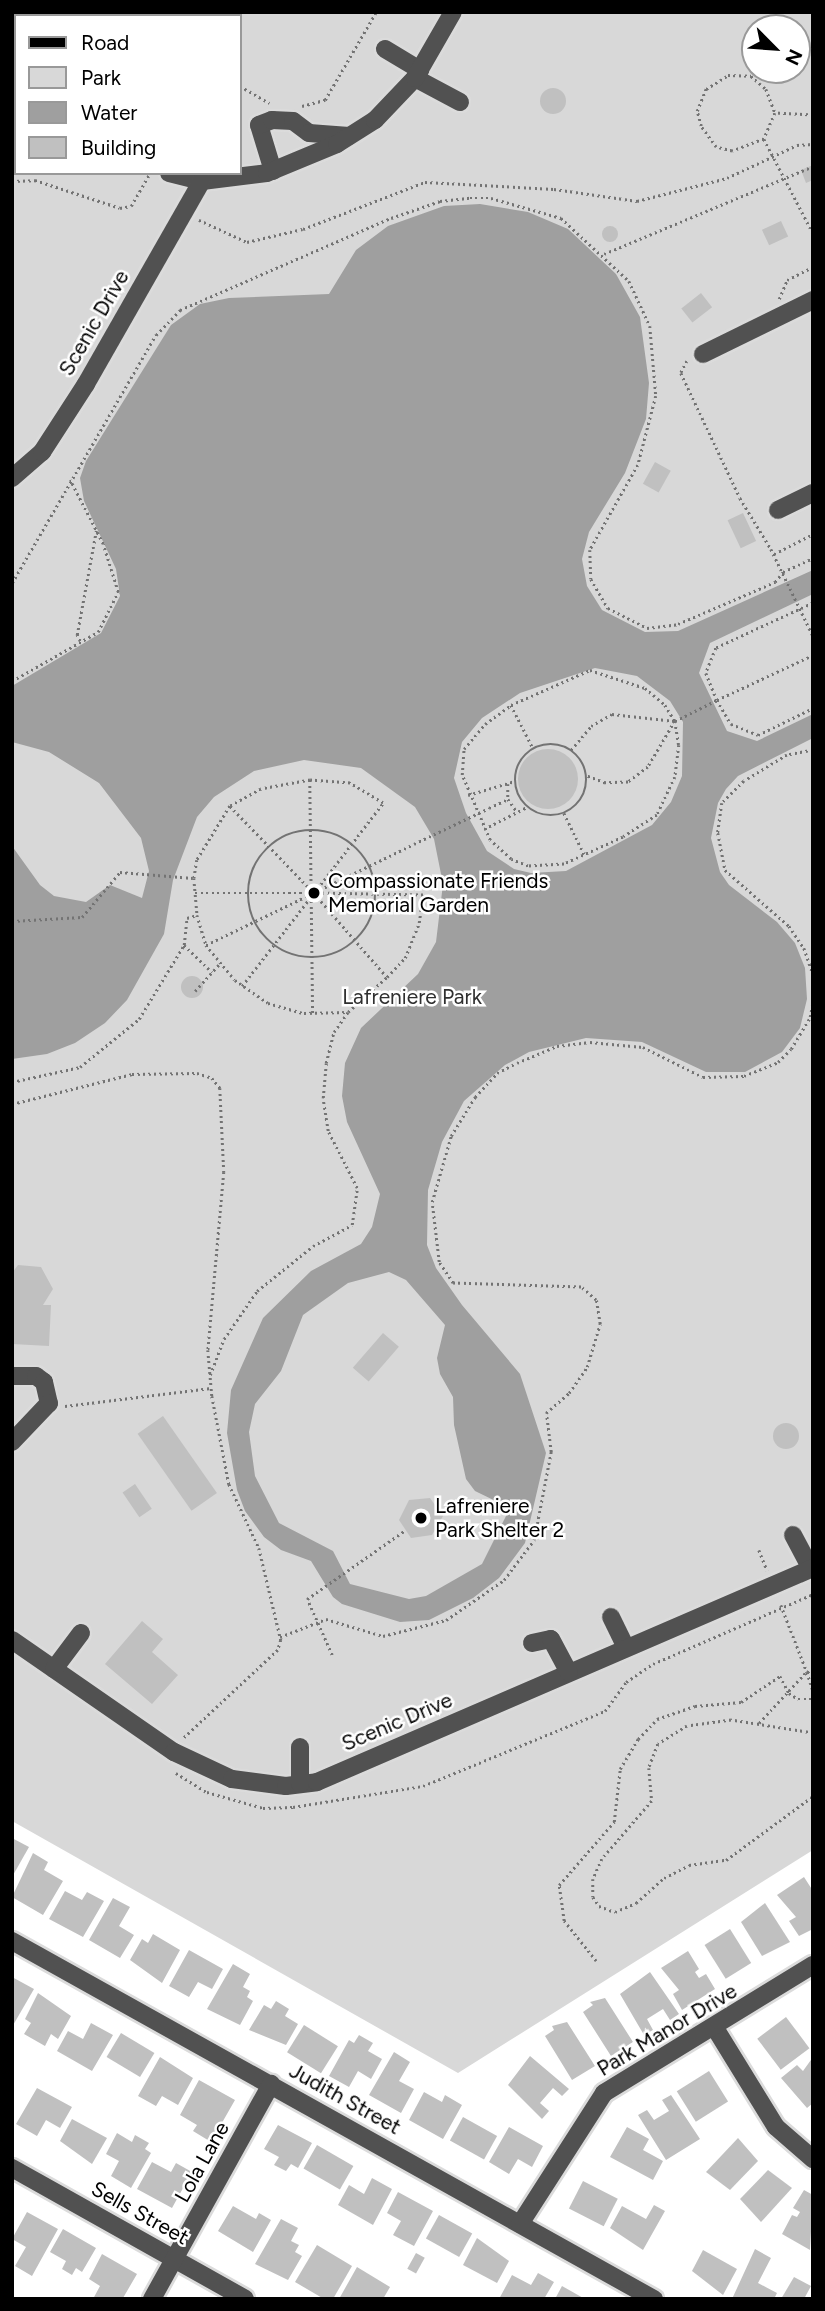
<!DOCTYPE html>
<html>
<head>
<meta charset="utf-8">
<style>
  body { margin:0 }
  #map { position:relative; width:825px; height:2311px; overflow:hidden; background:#fff; font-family:Figtree,sans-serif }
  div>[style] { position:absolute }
  .green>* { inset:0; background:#d8d8d8 }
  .water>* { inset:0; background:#9f9f9f }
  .building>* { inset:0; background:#c0c0c0; transform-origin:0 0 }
  .round { border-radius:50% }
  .path>* { height:2.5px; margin-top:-1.25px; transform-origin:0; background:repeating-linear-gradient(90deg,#737373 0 2px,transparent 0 5.5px) }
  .path>.ring { margin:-1.25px; padding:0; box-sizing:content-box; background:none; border:2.5px solid #737373; border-radius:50% }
  .roads { filter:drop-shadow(2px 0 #dbdbdb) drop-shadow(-2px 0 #dbdbdb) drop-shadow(0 2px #dbdbdb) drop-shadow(0 -2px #dbdbdb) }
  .minor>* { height:18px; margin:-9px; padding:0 9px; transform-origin:9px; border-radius:9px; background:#515151 }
  .major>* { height:18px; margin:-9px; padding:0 9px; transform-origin:9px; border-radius:9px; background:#000 }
  .path-bridge>* { height:2.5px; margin-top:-1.25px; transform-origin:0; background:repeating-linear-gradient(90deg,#737373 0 2px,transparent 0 5.5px) }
  .dots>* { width:19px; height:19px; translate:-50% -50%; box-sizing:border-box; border:4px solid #fff; border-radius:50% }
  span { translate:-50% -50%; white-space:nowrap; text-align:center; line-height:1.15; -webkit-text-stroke:5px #fff; paint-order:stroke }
  .street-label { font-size:21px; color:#000 }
  .poi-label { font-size:21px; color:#000 }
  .left { translate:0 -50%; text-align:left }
  .park-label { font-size:21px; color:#2f2f2f }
  .frame { position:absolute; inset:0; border:14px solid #000; pointer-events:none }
  .legend { position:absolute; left:14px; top:14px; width:228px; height:161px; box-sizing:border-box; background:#fff; border:2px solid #999; margin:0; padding:9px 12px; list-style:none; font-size:21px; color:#000 }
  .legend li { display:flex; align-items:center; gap:14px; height:35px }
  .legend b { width:35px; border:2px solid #999 }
  .north { position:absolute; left:741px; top:14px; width:70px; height:70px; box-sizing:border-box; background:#fff; border:2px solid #999; border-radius:50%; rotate:115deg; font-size:19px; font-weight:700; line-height:28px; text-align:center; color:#000 }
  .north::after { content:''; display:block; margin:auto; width:24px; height:32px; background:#000; clip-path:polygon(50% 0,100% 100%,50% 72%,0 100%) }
</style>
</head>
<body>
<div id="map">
  <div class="green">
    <div style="clip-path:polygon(evenodd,78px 12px,813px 12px,813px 1850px,458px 2073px,12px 1821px,12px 152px,16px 146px,16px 173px,240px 173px,240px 16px,76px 16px,78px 12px,755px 28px,797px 28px,797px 70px,755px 70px,755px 28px)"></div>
  </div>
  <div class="water">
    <div style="clip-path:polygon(evenodd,480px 204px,528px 212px,568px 229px,616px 274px,640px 317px,649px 383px,646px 419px,625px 473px,589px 532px,582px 559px,587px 586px,602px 610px,645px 632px,678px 631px,813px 570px,813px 594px,710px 643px,699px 673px,727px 731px,757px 741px,813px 714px,813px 738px,738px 776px,726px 789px,718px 803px,711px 838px,720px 872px,729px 885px,777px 922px,795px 943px,805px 968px,807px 999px,800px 1028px,782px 1052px,745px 1072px,706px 1072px,642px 1042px,586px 1038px,529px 1052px,505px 1065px,464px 1101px,442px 1142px,428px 1190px,427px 1245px,436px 1268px,462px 1305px,520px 1374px,546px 1453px,525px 1543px,499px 1578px,473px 1598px,429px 1620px,400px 1622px,342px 1604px,333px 1597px,311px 1561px,281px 1550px,264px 1537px,245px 1511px,237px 1490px,227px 1433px,231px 1390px,263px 1318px,311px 1271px,361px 1244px,372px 1227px,380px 1194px,347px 1122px,342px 1096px,345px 1063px,361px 1028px,418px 974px,436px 942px,443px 884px,434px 839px,415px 807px,361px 768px,304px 760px,254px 771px,214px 797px,197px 817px,173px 880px,164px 934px,127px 1000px,105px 1023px,75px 1043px,47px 1054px,12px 1059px,12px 846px,40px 885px,54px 896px,86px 902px,110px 885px,142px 898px,149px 871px,141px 838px,99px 783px,49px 752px,12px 742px,12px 686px,101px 633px,120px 596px,116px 569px,84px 501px,80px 478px,86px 461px,171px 325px,200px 304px,229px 298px,329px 294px,356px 250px,388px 226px,444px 206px,480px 204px,595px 668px,637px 676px,670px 701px,683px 722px,682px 776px,671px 802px,652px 825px,566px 871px,531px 873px,514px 869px,487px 851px,466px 813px,454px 778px,462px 742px,482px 718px,520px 693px,595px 668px,480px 204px,389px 1272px,406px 1280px,445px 1325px,437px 1358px,440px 1374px,453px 1397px,454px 1425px,466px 1479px,475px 1491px,510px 1508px,482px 1564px,426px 1596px,409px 1599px,350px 1584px,333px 1551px,279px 1523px,255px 1476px,249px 1432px,255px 1404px,281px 1371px,303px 1315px,348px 1283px,389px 1272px)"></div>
  </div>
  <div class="building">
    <div class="round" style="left:540px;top:88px;width:26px;height:26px"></div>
    <div style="clip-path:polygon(813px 165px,813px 180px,806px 183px,801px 170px)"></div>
    <div style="left:781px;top:221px;width:17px;height:21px;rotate:65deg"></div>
    <div class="round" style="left:602px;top:226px;width:16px;height:16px"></div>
    <div style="left:701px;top:293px;width:18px;height:25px;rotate:52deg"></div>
    <div style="left:655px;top:462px;width:18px;height:25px;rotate:29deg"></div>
    <div style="left:743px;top:513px;width:31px;height:17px;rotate:65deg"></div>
    <div class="round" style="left:518px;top:749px;width:60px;height:60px"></div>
    <div class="round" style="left:181px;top:976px;width:22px;height:22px"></div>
    <div style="clip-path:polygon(18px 1265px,41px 1267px,53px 1289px,43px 1305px,51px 1305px,49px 1346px,12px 1344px,12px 1273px)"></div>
    <div style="left:383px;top:1333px;width:21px;height:46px;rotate:41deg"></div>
    <div style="left:163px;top:1416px;width:94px;height:31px;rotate:55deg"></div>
    <div class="round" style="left:773px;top:1423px;width:26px;height:26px"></div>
    <div style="left:135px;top:1484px;width:30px;height:15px;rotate:56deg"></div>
    <div style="clip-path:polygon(430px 1498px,443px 1516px,432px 1535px,411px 1538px,399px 1520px,409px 1500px)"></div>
    <div style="clip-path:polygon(142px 1621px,163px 1639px,152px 1652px,178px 1675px,152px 1704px,105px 1664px)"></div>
    <div style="clip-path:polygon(12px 1838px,29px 1847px,12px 1877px)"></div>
    <div style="clip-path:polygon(33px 1853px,48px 1862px,44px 1870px,63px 1881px,43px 1915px,12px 1897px)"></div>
    <div style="clip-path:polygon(804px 1877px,813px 1891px,813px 1929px,799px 1936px,789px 1921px,796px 1917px,777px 1895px)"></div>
    <div style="clip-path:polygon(65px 1891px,82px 1900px,87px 1892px,104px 1901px,83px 1937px,49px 1919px)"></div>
    <div style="clip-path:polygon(113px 1898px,130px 1907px,119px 1926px,134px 1935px,120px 1958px,89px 1940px)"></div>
    <div style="clip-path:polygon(765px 1903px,790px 1942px,762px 1956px,741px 1922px)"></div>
    <div style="left:730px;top:1929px;width:40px;height:30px;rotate:58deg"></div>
    <div style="clip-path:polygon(153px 1934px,180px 1950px,162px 1983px,130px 1960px,142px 1939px,148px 1943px)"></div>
    <div style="clip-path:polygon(189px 1950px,223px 1969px,212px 1989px,198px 1982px,189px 1997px,169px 1986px)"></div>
    <div style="clip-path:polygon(688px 1951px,699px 1969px,695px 1972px,699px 1978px,706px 1974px,715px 1989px,682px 2010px,673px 1994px,679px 1990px,661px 1968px)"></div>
    <div style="clip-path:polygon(233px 1964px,250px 1974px,243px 1987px,250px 1991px,247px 1997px,253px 2001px,240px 2025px,207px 2009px)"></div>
    <div style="clip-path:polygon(650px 1972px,679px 2014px,670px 2020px,663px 2009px,647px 2019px,653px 2030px,644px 2035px,620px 1994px)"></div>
    <div style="clip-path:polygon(12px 1977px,34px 1989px,12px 2027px)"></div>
    <div style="clip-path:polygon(38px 1993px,71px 2016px,58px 2039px,51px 2034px,45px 2046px,24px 2034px,31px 2023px,25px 2019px)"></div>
    <div style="clip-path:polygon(605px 1998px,633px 2042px,611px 2056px,583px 2012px,593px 2005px,590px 2002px)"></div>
    <div style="clip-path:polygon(276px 2001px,289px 2009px,285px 2016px,298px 2024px,286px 2045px,249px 2030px,264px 2005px,271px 2009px)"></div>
    <div style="left:786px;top:2017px;width:39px;height:36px;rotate:53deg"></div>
    <div style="clip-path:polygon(567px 2022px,595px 2066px,572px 2080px,545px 2036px,554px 2030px,552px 2026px)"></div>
    <div style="clip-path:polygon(91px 2023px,113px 2035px,92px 2071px,57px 2051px,68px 2031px,83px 2039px)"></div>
    <div style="left:304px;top:2025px;width:40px;height:32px;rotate:32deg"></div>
    <div style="left:121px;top:2033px;width:39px;height:28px;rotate:31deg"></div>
    <div style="clip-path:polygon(359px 2035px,373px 2043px,368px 2051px,382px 2059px,371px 2079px,358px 2071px,349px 2087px,329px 2076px,349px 2040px,354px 2043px)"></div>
    <div style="clip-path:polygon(394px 2052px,410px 2062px,399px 2081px,414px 2089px,401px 2113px,369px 2095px)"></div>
    <div style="clip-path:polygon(530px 2056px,569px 2089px,562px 2096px,553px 2088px,540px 2103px,549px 2111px,542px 2119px,508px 2085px)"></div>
    <div style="clip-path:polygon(160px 2057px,193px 2078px,178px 2105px,162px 2096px,156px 2106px,138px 2096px)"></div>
    <div style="clip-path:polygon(813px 2057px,813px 2103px,807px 2108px,781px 2078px,797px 2065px,803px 2071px)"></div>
    <div style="left:709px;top:2071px;width:36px;height:38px;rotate:58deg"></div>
    <div style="clip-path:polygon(199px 2080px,235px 2100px,211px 2142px,193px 2131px,197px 2125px,180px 2115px)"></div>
    <div style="clip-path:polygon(37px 2088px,72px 2107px,60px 2128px,46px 2120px,37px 2136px,16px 2124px)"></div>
    <div style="clip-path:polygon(424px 2092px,442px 2102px,445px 2095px,462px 2105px,443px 2139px,409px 2120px)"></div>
    <div style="clip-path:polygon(671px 2095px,700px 2139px,666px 2160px,638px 2115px,647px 2110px,654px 2120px,669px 2111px,662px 2100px)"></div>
    <div style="left:463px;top:2117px;width:39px;height:27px;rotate:29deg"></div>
    <div style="clip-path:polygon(72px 2119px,107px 2138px,92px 2164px,60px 2141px)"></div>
    <div style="clip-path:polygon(278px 2125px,312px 2143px,298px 2168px,291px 2164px,286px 2171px,274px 2165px,279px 2157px,264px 2149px)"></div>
    <div style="clip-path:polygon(509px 2127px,543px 2146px,532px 2167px,518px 2159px,509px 2174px,489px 2162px)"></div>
    <div style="clip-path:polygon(627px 2127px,649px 2139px,643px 2150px,663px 2161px,653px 2180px,610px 2157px)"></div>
    <div style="clip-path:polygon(117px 2133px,132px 2142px,135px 2135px,149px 2143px,145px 2149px,151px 2153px,131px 2188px,111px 2176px,119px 2161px,106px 2154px)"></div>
    <div style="clip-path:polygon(738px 2138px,758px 2161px,730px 2190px,706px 2172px)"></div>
    <div style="left:317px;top:2145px;width:42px;height:27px;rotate:30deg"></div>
    <div style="clip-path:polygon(152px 2162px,171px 2172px,176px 2163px,192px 2172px,172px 2208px,137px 2189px)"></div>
    <div style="clip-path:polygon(768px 2170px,792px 2188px,761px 2222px,740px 2199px)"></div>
    <div style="clip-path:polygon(372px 2178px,392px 2189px,373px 2225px,338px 2205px,349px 2185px,364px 2194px)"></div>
    <div style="left:583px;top:2181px;width:39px;height:31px;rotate:27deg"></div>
    <div style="clip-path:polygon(804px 2190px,813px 2195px,810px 2250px,782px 2234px,792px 2215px,797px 2217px,800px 2212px,793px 2208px)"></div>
    <div style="clip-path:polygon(398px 2192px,433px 2211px,414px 2246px,393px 2235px,401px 2221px,387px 2213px)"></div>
    <div style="clip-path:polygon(654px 2205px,665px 2211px,643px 2250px,610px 2228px,622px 2206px,646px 2219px)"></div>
    <div style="clip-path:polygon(233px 2206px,256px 2219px,259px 2213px,271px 2220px,253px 2252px,218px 2231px)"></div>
    <div style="clip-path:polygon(27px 2212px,58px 2229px,32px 2276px,15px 2266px,26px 2247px,12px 2239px)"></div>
    <div style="left:439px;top:2215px;width:38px;height:27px;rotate:29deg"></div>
    <div style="clip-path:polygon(281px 2219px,298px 2228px,291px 2241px,299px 2245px,295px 2252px,302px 2256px,288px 2280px,255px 2264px)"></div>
    <div style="clip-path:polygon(63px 2229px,96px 2248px,82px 2272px,76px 2268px,72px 2275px,62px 2269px,66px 2261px,50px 2252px)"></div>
    <div style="clip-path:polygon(477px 2238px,509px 2261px,497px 2283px,463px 2265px)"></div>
    <div style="clip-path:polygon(317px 2245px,352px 2266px,333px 2299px,324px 2299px,295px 2282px)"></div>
    <div style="clip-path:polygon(755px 2249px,771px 2258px,758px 2283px,777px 2293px,774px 2299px,732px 2299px)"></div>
    <div style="clip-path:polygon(703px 2250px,737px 2269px,723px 2295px,692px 2271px)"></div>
    <div style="left:416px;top:2253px;width:10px;height:18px;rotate:29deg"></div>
    <div style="clip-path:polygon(102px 2254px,137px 2274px,123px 2298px,93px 2299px,100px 2286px,89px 2279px)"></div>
    <div style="clip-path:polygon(357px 2267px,390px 2287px,383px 2299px,339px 2299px)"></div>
    <div style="clip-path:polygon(538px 2273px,554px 2282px,544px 2299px,499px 2299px,512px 2275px,531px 2285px)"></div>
    <div style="clip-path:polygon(794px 2277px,811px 2286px,804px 2299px,781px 2299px)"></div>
    <div style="clip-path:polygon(562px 2286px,585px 2299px,555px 2299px)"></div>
  </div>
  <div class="path">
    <div style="left:84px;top:16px;width:4px;rotate:-63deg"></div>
    <div style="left:240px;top:86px;width:34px;rotate:30deg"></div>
    <div style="left:302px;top:106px;width:24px;rotate:-15deg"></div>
    <div style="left:325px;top:100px;width:102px;rotate:-59.9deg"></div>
    <div style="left:813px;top:115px;width:38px;rotate:-177deg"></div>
    <div style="left:775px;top:113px;width:28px;rotate:113deg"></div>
    <div style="left:764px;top:139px;width:106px;rotate:62.5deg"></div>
    <div style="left:764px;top:139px;width:34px;rotate:159deg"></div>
    <div style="left:732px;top:151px;width:16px;rotate:-166deg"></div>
    <div style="left:716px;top:147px;width:26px;rotate:-126deg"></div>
    <div style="left:701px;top:126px;width:16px;rotate:-105deg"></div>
    <div style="left:697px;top:111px;width:24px;rotate:-68deg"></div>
    <div style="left:706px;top:89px;width:26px;rotate:-32deg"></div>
    <div style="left:728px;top:75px;width:23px;rotate:2deg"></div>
    <div style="left:751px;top:76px;width:20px;rotate:41deg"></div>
    <div style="left:766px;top:89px;width:26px;rotate:69deg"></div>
    <div style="left:12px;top:181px;width:23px;rotate:-2deg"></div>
    <div style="left:35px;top:180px;width:89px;rotate:18.2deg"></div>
    <div style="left:120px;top:208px;width:11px;rotate:-10deg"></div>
    <div style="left:131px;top:206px;width:38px;rotate:-60deg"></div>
    <div style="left:199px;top:220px;width:53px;rotate:24.6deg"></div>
    <div style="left:247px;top:242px;width:57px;rotate:-13.1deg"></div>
    <div style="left:303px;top:229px;width:131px;rotate:-21.1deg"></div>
    <div style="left:425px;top:182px;width:129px;rotate:3.1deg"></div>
    <div style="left:554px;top:189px;width:84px;rotate:8.2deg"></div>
    <div style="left:637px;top:201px;width:93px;rotate:-14.3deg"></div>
    <div style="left:727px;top:178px;width:77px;rotate:-25.2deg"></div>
    <div style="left:797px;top:145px;width:16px;rotate:-4deg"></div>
    <div style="left:604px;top:254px;width:227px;rotate:-22.8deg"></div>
    <div style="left:779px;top:299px;width:21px;rotate:-67deg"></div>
    <div style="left:787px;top:280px;width:29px;rotate:-27deg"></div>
    <div style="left:687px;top:361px;width:13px;rotate:117deg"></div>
    <div style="left:681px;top:373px;width:138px;rotate:64.7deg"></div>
    <div style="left:740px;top:498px;width:60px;rotate:58.7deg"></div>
    <div style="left:771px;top:549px;width:97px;rotate:64.2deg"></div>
    <div style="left:774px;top:554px;width:44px;rotate:-27.1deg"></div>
    <div style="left:12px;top:583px;width:287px;rotate:-59.9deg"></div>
    <div style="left:156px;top:335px;width:35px;rotate:-46deg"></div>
    <div style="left:180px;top:310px;width:230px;rotate:-23.6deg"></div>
    <div style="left:391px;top:218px;width:52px;rotate:-19.1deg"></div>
    <div style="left:440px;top:201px;width:30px;rotate:-6deg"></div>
    <div style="left:470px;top:198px;width:21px"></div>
    <div style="left:491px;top:198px;width:73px;rotate:15.9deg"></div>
    <div style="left:561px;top:218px;width:93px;rotate:42.8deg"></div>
    <div style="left:629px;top:281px;width:50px;rotate:65deg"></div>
    <div style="left:650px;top:326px;width:70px;rotate:85.1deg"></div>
    <div style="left:656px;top:396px;width:71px;rotate:104.6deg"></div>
    <div style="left:638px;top:465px;width:98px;rotate:119.5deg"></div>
    <div style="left:590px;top:550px;width:29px;rotate:88deg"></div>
    <div style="left:591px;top:579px;width:34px;rotate:60deg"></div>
    <div style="left:608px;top:608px;width:44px;rotate:27.1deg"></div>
    <div style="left:647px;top:628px;width:31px;rotate:-7deg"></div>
    <div style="left:678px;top:624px;width:106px;rotate:-23.4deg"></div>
    <div style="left:775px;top:582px;width:13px;rotate:-51deg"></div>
    <div style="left:783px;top:572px;width:33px;rotate:-25deg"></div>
    <div style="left:813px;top:603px;width:107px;rotate:155.1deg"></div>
    <div style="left:716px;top:648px;width:27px;rotate:112deg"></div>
    <div style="left:706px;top:673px;width:29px;rotate:68deg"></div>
    <div style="left:717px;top:700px;width:106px;rotate:-25.1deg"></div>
    <div style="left:80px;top:641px;width:7px;rotate:-117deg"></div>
    <div style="left:77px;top:635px;width:106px;rotate:-79.6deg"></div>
    <div style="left:590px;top:670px;width:58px;rotate:18.1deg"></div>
    <div style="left:645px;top:688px;width:26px;rotate:40deg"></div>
    <div style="left:665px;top:705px;width:19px;rotate:58deg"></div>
    <div style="left:675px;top:721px;width:24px;rotate:81deg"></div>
    <div style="left:679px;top:745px;width:32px;rotate:97deg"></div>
    <div style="left:675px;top:777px;width:42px;rotate:115.3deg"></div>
    <div style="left:657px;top:815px;width:40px;rotate:147.1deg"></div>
    <div style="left:623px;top:837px;width:65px;rotate:155.4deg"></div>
    <div style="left:564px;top:864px;width:36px;rotate:177deg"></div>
    <div style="left:528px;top:866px;width:18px;rotate:-158deg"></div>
    <div style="left:511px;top:859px;width:28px;rotate:-138deg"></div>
    <div style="left:490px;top:840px;width:71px;rotate:-113.3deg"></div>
    <div style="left:462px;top:775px;width:26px;rotate:-86deg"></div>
    <div style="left:464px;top:749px;width:33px;rotate:-50deg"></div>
    <div style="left:485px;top:724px;width:32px;rotate:-36deg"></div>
    <div style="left:511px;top:705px;width:86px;rotate:-23.9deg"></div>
    <div style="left:12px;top:681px;width:99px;rotate:-29.7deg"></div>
    <div style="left:98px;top:632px;width:45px;rotate:-63.4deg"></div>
    <div style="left:118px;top:592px;width:50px;rotate:-107.4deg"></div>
    <div style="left:103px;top:544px;width:72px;rotate:-117.3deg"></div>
    <div style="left:511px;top:705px;width:48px;rotate:62.9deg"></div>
    <div style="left:675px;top:721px;width:47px;rotate:-26.6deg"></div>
    <div style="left:717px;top:700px;width:28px;rotate:60deg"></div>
    <div style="left:731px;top:724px;width:29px;rotate:22deg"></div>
    <div style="left:758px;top:735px;width:61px;rotate:-26.1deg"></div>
    <div class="ring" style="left:515px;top:744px;width:69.5px;height:69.5px"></div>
    <div style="left:571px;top:750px;width:31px;rotate:-50deg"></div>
    <div style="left:591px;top:726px;width:24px;rotate:-30deg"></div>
    <div style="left:612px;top:714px;width:63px;rotate:6.3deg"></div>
    <div style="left:675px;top:721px;width:53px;rotate:120.4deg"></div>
    <div style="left:648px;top:767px;width:25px;rotate:143deg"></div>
    <div style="left:628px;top:782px;width:23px;rotate:178deg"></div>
    <div style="left:605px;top:783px;width:19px;rotate:-159deg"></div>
    <div style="left:813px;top:750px;width:26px;rotate:169deg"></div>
    <div style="left:787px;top:755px;width:50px;rotate:148.8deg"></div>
    <div style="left:744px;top:781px;width:31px;rotate:135deg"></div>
    <div style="left:722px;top:803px;width:30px;rotate:98deg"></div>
    <div style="left:718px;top:833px;width:38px;rotate:79deg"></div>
    <div style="left:725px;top:870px;width:85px;rotate:41.2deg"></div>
    <div style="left:789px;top:926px;width:27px;rotate:56deg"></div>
    <div style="left:804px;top:948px;width:28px;rotate:71deg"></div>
    <div style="left:310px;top:780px;width:233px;rotate:89.3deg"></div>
    <div style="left:508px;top:784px;width:15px;rotate:90deg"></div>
    <div style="left:508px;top:799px;width:16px;rotate:55deg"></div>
    <div style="left:468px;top:795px;width:49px;rotate:-16.6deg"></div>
    <div style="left:230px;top:806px;width:63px;rotate:121.4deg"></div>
    <div style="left:197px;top:860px;width:18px;rotate:99deg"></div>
    <div style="left:194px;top:878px;width:37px;rotate:85deg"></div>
    <div style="left:197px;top:915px;width:31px;rotate:73deg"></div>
    <div style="left:206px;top:945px;width:45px;rotate:50.4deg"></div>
    <div style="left:235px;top:980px;width:40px;rotate:34.9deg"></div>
    <div style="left:268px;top:1003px;width:37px;rotate:16deg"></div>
    <div style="left:304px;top:1013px;width:44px;rotate:-1.3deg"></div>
    <div style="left:489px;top:808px;width:21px;rotate:-25deg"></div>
    <div style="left:564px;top:813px;width:46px;rotate:64deg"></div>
    <div style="left:484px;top:829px;width:48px;rotate:-27.1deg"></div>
    <div class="ring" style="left:248px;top:830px;width:125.5px;height:125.5px"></div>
    <div style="left:195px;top:893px;width:116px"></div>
    <div style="left:12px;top:921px;width:70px;rotate:-3.3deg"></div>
    <div style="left:82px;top:917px;width:59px;rotate:-49.8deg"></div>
    <div style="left:120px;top:872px;width:73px;rotate:4.7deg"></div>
    <div style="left:184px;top:945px;width:39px;rotate:44deg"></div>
    <div style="left:206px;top:945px;width:231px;rotate:-25.9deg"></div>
    <div style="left:242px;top:986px;width:118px;rotate:-52.3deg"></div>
    <div style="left:314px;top:893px;width:113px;rotate:-52.5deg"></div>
    <div style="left:383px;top:803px;width:39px;rotate:-149deg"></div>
    <div style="left:350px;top:783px;width:40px;rotate:-175.7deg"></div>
    <div style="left:310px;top:780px;width:50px;rotate:169.6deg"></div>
    <div style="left:261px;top:789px;width:35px;rotate:151deg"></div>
    <div style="left:230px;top:806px;width:121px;rotate:46deg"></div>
    <div style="left:195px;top:991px;width:38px;rotate:-48deg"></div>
    <div style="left:12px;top:1082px;width:70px;rotate:-12.4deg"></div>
    <div style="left:80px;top:1067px;width:76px;rotate:-39.1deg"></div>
    <div style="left:139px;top:1019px;width:87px;rotate:-58.7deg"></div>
    <div style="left:184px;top:945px;width:27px;rotate:-84deg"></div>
    <div style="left:187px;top:918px;width:10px;rotate:-17deg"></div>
    <div style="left:12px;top:1104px;width:124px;rotate:-14deg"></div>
    <div style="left:132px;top:1074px;width:65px;rotate:-0.9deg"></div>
    <div style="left:197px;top:1073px;width:16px;rotate:18deg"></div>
    <div style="left:212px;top:1078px;width:13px;rotate:51deg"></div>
    <div style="left:220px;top:1088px;width:84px;rotate:87.3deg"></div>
    <div style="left:224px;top:1172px;width:179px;rotate:95.1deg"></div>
    <div style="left:208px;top:1350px;width:46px;rotate:85deg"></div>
    <div style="left:212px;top:1396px;width:90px;rotate:79.1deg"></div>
    <div style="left:229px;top:1484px;width:71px;rotate:64.9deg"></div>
    <div style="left:259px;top:1548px;width:95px;rotate:76.6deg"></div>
    <div style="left:281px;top:1640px;width:10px;rotate:107deg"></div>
    <div style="left:278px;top:1650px;width:129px;rotate:136.9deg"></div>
    <div style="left:210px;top:1375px;width:39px;rotate:-69deg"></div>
    <div style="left:224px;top:1339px;width:58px;rotate:-55.5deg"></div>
    <div style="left:257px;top:1291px;width:72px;rotate:-38.8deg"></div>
    <div style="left:313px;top:1246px;width:44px;rotate:-28.3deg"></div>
    <div style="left:352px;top:1225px;width:37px;rotate:-82deg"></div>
    <div style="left:357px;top:1188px;width:64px;rotate:-117deg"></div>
    <div style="left:328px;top:1131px;width:33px;rotate:-99deg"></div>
    <div style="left:323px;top:1098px;width:35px;rotate:-85deg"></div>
    <div style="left:326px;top:1063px;width:32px;rotate:-76deg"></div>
    <div style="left:334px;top:1032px;width:24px;rotate:-55deg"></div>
    <div style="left:348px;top:1012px;width:52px;rotate:-41.9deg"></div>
    <div style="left:387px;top:977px;width:26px;rotate:-47deg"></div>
    <div style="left:405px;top:958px;width:38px;rotate:-68deg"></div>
    <div style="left:419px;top:923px;width:28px;rotate:-82deg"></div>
    <div style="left:423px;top:895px;width:109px;rotate:-178.9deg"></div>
    <div style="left:314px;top:893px;width:111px;rotate:49deg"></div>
    <div style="left:65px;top:1406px;width:147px;rotate:-7deg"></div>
    <div style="left:759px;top:1550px;width:22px;rotate:68deg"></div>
    <div style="left:781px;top:1605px;width:72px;rotate:68.8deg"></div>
    <div style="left:807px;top:1672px;width:7px;rotate:-34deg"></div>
    <div style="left:280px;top:1637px;width:49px;rotate:-21.4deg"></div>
    <div style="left:326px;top:1619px;width:59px;rotate:16.6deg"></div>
    <div style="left:383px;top:1636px;width:65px;rotate:-14.3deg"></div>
    <div style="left:446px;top:1620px;width:70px;rotate:-34.6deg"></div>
    <div style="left:504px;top:1580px;width:50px;rotate:-53.1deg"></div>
    <div style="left:534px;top:1540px;width:90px;rotate:-79.1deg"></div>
    <div style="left:551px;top:1452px;width:39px;rotate:-97deg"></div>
    <div style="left:546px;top:1413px;width:30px;rotate:-41deg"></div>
    <div style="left:569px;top:1393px;width:32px;rotate:-55deg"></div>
    <div style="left:587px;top:1367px;width:45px;rotate:-73.2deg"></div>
    <div style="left:600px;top:1324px;width:24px;rotate:-99deg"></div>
    <div style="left:596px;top:1300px;width:20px;rotate:-139deg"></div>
    <div style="left:581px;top:1287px;width:128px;rotate:-178.2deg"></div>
    <div style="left:453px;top:1283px;width:25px;rotate:-124deg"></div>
    <div style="left:439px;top:1262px;width:60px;rotate:-96.7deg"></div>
    <div style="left:432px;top:1202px;width:69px;rotate:-73.9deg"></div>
    <div style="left:451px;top:1136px;width:46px;rotate:-58.4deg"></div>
    <div style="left:475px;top:1097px;width:33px;rotate:-47deg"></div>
    <div style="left:497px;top:1073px;width:22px;rotate:-27deg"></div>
    <div style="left:517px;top:1063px;width:43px;rotate:-23deg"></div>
    <div style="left:557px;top:1046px;width:33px;rotate:-7deg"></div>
    <div style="left:590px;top:1042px;width:53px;rotate:5.4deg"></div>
    <div style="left:643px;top:1047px;width:67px;rotate:26.6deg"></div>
    <div style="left:703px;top:1077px;width:41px;rotate:-1.4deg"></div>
    <div style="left:744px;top:1076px;width:37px;rotate:-22deg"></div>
    <div style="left:778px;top:1062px;width:18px;rotate:-45deg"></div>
    <div style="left:791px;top:1049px;width:37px;rotate:-59deg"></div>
    <div style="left:810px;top:1017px;width:16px;rotate:-79deg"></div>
    <div style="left:332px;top:1655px;width:61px;rotate:-114.1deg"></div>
    <div style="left:307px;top:1599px;width:118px;rotate:-35deg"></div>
    <div style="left:813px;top:1677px;width:8px;rotate:-140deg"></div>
    <div style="left:807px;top:1672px;width:20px;rotate:72deg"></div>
    <div style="left:759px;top:1723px;width:69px;rotate:-47.3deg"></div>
    <div style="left:813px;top:1733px;width:83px;rotate:-171deg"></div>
    <div style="left:731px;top:1720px;width:44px;rotate:172.2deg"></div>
    <div style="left:687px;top:1726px;width:34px;rotate:148deg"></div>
    <div style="left:658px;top:1744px;width:26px;rotate:111deg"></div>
    <div style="left:649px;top:1768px;width:33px;rotate:85deg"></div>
    <div style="left:652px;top:1801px;width:77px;rotate:130.8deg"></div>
    <div style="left:602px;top:1859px;width:22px;rotate:114deg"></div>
    <div style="left:593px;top:1879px;width:18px;rotate:90deg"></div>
    <div style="left:593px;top:1897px;width:11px;rotate:56deg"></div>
    <div style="left:599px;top:1906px;width:17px;rotate:21deg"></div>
    <div style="left:615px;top:1912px;width:23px;rotate:-23deg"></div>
    <div style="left:636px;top:1903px;width:38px;rotate:-42deg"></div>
    <div style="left:664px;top:1878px;width:28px;rotate:-27deg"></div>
    <div style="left:689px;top:1865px;width:37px;rotate:-8deg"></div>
    <div style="left:726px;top:1860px;width:108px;rotate:-36.3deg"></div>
    <div style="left:176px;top:1773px;width:36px;rotate:32deg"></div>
    <div style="left:207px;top:1792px;width:58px;rotate:15.9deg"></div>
    <div style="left:263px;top:1808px;width:30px;rotate:-2deg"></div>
    <div style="left:293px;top:1807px;width:132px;rotate:-9.2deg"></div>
    <div style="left:423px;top:1786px;width:197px;rotate:-22.4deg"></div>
    <div style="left:605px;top:1711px;width:36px;rotate:-54deg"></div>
    <div style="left:626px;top:1682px;width:32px;rotate:-34deg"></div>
    <div style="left:653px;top:1664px;width:175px;rotate:-23.6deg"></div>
    <div style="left:596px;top:1961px;width:51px;rotate:-128.7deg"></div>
    <div style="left:564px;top:1921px;width:36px;rotate:-98deg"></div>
    <div style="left:559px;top:1885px;width:84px;rotate:-48.9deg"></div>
    <div style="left:614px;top:1822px;width:53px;rotate:-83.5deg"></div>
    <div style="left:620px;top:1769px;width:35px;rotate:-59deg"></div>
    <div style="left:638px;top:1739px;width:28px;rotate:-46deg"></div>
    <div style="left:657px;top:1719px;width:40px;rotate:-18.9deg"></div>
    <div style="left:695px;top:1706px;width:46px;rotate:-5deg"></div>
    <div style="left:741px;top:1702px;width:47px;rotate:-33.7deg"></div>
    <div style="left:780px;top:1676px;width:19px;rotate:62deg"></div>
    <div style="left:789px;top:1693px;width:11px;rotate:34deg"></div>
    <div style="left:798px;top:1699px;width:15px"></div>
  </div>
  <div class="roads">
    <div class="minor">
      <div style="left:385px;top:49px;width:41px;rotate:31deg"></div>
      <div style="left:415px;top:78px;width:51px;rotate:28.1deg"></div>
      <div style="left:12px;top:99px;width:4px;rotate:27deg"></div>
      <div style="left:273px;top:171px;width:48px;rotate:-106.9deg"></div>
      <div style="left:259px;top:125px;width:14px;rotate:-21deg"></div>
      <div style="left:272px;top:120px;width:21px;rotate:3deg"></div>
      <div style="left:293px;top:121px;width:20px;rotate:37deg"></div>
      <div style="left:309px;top:133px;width:40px;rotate:4.3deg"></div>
      <div style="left:169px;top:173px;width:34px;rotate:14deg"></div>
      <div style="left:202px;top:181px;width:65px;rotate:-7deg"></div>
      <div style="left:267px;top:173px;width:76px;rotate:-22.5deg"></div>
      <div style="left:337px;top:144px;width:45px;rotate:-32.3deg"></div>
      <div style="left:375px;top:120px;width:58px;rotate:-46.4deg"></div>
      <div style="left:415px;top:78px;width:76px;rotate:-60.1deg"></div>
      <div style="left:703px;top:354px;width:123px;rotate:-26.1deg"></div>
      <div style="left:12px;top:478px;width:40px;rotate:-41deg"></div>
      <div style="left:42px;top:452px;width:81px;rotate:-57.1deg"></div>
      <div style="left:86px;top:384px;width:234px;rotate:-60.3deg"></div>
      <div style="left:778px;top:510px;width:39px;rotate:-26deg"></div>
      <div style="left:12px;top:1376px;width:24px"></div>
      <div style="left:36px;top:1376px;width:10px;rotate:37deg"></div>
      <div style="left:44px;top:1382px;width:22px;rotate:77deg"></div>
      <div style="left:49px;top:1403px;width:54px;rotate:133.5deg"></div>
      <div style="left:793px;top:1535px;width:38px;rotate:62deg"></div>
      <div style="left:611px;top:1617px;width:34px;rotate:64deg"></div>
      <div style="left:12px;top:1640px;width:197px;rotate:34.7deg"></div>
      <div style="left:174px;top:1752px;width:64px;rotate:25deg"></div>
      <div style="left:232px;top:1779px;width:54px;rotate:7.4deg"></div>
      <div style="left:286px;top:1786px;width:31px;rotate:-7deg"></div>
      <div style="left:317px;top:1782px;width:540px;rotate:-23.34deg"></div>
      <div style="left:532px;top:1643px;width:19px;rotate:-12deg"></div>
      <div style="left:551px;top:1639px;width:38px;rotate:62deg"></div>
      <div style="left:54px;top:1669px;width:45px;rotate:-53.1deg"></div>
      <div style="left:300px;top:1747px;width:37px;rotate:90deg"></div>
      <div style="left:12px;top:1941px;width:735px;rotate:29.15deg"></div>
      <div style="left:715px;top:2028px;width:116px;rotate:58.4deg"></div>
      <div style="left:776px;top:2127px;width:49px;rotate:40.9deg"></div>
      <div style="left:12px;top:2168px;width:267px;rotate:29.3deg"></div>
      <div style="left:520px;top:2224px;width:156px;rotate:-57.3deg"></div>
      <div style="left:604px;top:2093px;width:245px;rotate:-31.5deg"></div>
      <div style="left:152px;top:2299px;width:246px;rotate:-61deg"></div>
    </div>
    <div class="major">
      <div style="left:48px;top:16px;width:4px;rotate:-63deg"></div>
      <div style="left:12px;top:80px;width:8px;rotate:-60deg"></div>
    </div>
  </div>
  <div class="path-bridge">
    <div style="left:414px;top:844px;width:83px;rotate:-25.6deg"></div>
  </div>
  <div class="dots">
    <div style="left:314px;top:893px;background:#000"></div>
    <div style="left:421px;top:1518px;background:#000"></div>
  </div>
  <div class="street-label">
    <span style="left:94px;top:323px;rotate:-60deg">Scenic Drive</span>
    <span style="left:397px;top:1722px;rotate:-23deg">Scenic Drive</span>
    <span style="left:667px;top:2030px;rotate:-31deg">Park Manor Drive</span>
    <span style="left:345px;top:2099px;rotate:29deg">Judith Street</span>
    <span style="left:202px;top:2162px;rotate:-61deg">Lola Lane</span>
    <span style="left:140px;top:2213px;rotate:29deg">Sells Street</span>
  </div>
  <div class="poi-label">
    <span class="left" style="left:328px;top:893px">Compassionate Friends<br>Memorial Garden</span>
    <span class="left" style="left:435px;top:1518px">Lafreniere<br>Park Shelter 2</span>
  </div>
  <div class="park-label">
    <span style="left:412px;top:997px">Lafreniere Park</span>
  </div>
  <div class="frame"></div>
  <ul class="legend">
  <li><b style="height:9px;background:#000"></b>Road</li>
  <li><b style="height:19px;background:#d8d8d8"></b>Park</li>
  <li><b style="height:19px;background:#9f9f9f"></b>Water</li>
  <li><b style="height:19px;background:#c0c0c0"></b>Building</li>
  </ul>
  <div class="north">N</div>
</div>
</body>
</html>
